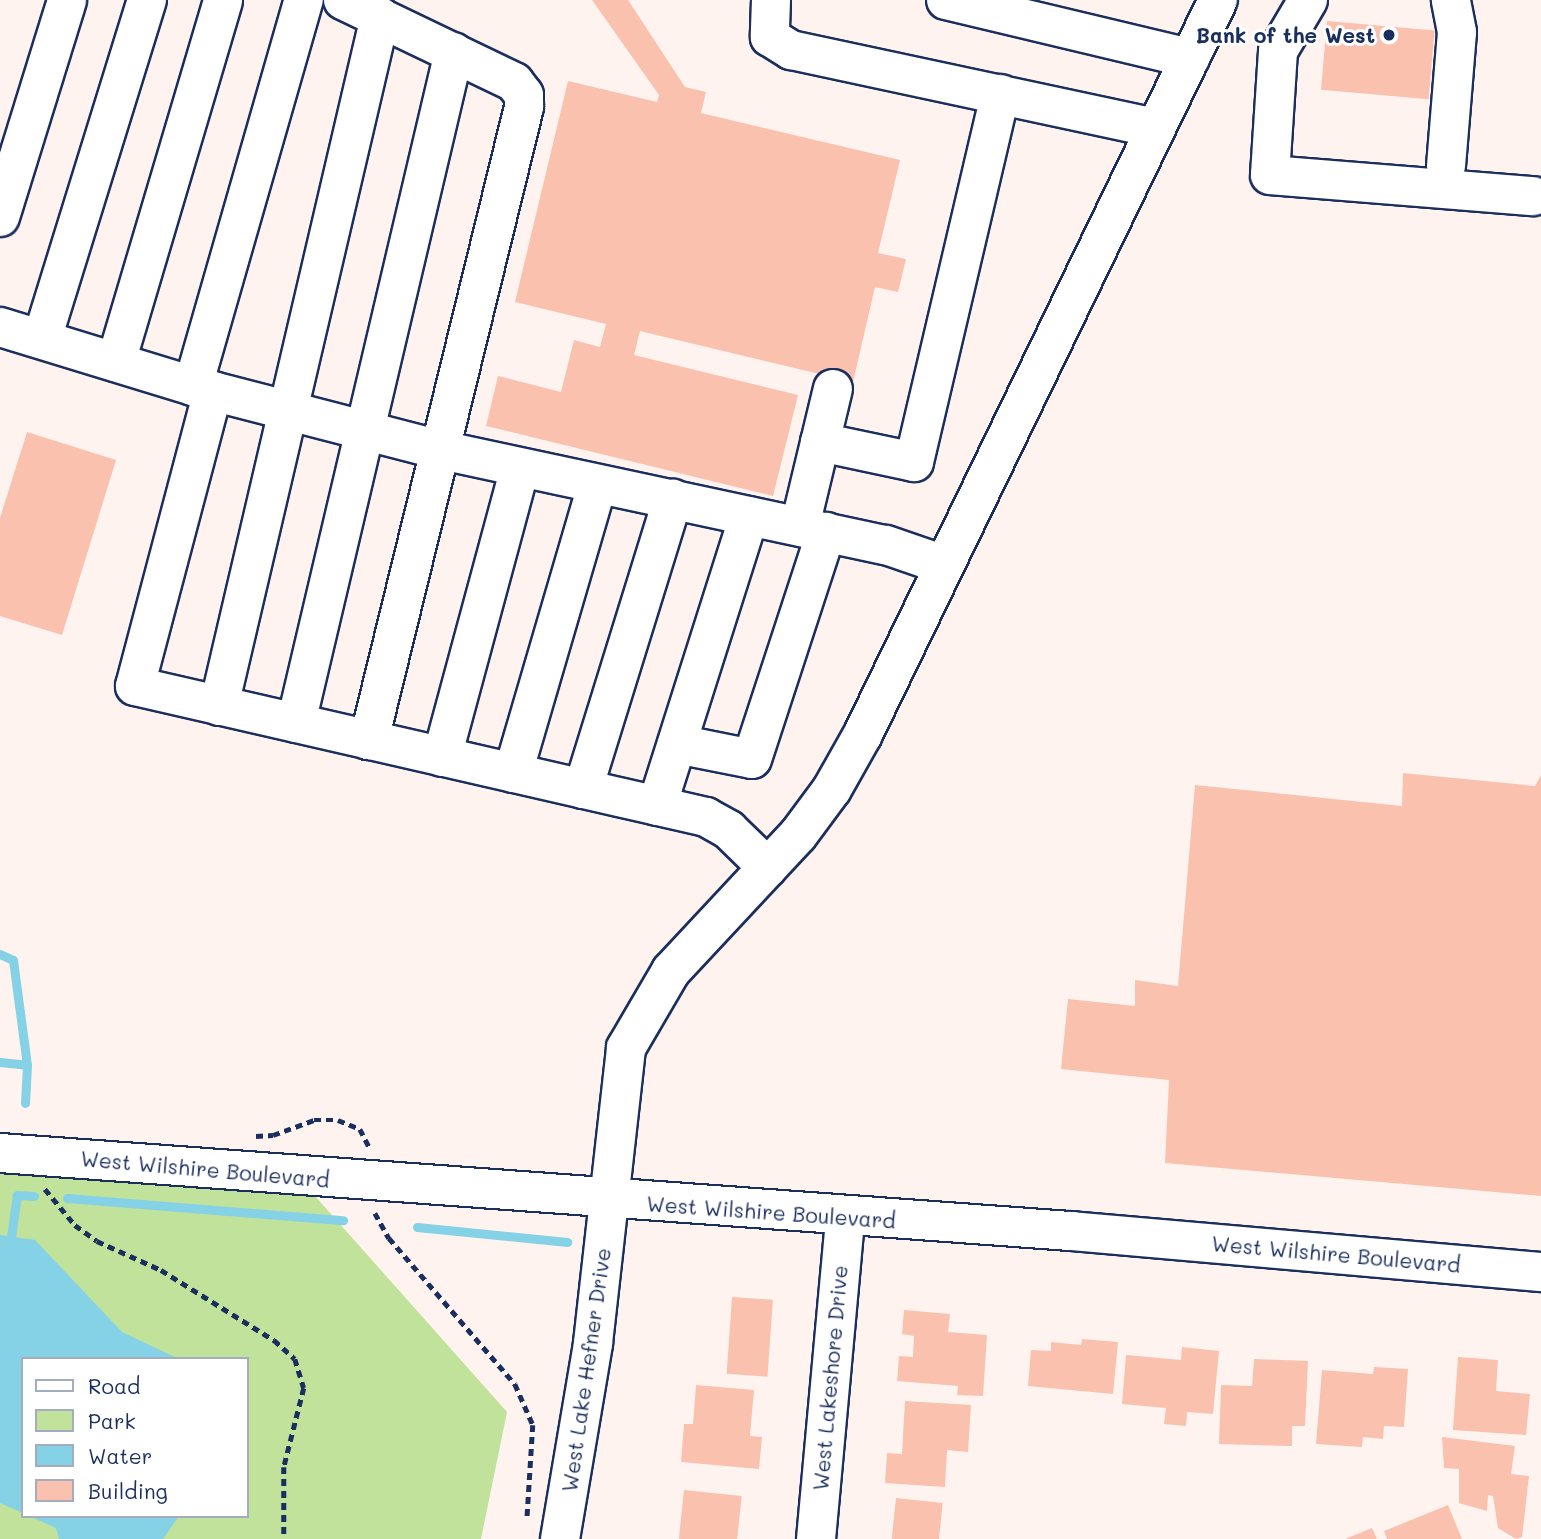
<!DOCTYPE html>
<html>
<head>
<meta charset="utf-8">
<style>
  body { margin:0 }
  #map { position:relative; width:1541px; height:1539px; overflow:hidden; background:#fef3ef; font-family:Mali,sans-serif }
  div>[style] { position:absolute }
  .green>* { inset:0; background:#c1e29a }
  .water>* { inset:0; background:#85d1e5 }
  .stream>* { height:9px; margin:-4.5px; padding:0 4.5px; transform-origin:4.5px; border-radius:4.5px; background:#85d1e5 }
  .building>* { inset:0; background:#fac1af; transform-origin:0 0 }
  .path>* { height:4.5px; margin-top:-2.25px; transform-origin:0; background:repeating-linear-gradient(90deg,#1b2f5e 0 7px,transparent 0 12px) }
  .roads { filter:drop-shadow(2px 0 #1b2f5e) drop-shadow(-2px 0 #1b2f5e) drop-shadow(0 2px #1b2f5e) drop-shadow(0 -2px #1b2f5e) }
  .minor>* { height:38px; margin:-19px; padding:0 19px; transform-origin:19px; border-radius:19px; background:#fff }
  .dots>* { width:19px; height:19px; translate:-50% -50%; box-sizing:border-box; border:4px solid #fff; border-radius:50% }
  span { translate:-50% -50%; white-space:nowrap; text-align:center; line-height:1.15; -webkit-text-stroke:6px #fff; paint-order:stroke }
  .poi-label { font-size:21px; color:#1b2f5e; font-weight:700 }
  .right { translate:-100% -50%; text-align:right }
  .street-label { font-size:21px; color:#1b2f5e }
  .legend { position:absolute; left:21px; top:1357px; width:228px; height:161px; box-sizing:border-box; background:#fff; border:2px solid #a4acbf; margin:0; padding:9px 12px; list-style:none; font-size:21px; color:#1b2f5e }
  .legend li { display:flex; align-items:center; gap:14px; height:35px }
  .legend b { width:35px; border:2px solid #a4acbf }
</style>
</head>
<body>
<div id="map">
  <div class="green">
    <div style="clip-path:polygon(evenodd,0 1172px,315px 1196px,507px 1412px,481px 1539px,0 1539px,0 1172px,23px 1359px,247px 1359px,247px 1516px,23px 1516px,23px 1359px)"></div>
  </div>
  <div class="water">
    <div style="clip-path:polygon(0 1235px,35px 1240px,122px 1332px,179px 1359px,23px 1359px,23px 1513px,0 1503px)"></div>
    <div style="clip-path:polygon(29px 1516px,179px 1516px,163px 1539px,59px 1539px,56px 1528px)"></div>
  </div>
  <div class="stream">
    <div style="left:0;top:954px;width:14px;rotate:25deg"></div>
    <div style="left:13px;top:960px;width:106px;rotate:82.4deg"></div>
    <div style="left:0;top:1062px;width:27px;rotate:6deg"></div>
    <div style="left:27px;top:1065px;width:38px;rotate:93deg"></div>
    <div style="left:67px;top:1198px;width:277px;rotate:4.6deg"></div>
    <div style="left:417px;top:1227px;width:151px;rotate:5.7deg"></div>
    <div style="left:11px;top:1237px;width:42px;rotate:-81.9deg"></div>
    <div style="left:17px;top:1195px;width:17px;rotate:3deg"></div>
  </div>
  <div class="building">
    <div style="clip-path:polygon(592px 0,628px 0,685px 87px,706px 92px,701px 113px,900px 160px,878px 253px,906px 259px,898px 292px,875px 287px,853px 382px,640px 331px,634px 355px,798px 395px,773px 496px,486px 426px,498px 376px,561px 392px,574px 340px,600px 347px,606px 324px,515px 302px,568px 81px,657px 102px,659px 95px)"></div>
    <div style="left:1327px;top:21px;width:108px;height:69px;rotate:5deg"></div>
    <div style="clip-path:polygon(27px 432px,116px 460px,62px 635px,0 616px,0 518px)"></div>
    <div style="clip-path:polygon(1403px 773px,1535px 786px,1541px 775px,1541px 1196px,1165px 1163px,1169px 1080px,1061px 1069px,1068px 999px,1135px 1006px,1135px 980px,1178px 986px,1195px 785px,1402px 806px)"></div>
    <div style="left:732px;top:1297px;width:41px;height:77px;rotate:4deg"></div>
    <div style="clip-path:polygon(904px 1310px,950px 1314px,948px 1332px,987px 1335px,983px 1396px,957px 1395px,958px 1386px,897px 1381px,899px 1356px,913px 1357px,914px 1336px,902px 1334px)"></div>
    <div style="clip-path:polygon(1082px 1339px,1118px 1342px,1113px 1394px,1028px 1386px,1031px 1350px,1051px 1351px,1051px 1342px,1081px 1345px)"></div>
    <div style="clip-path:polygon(1182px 1347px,1219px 1351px,1213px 1414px,1187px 1412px,1186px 1426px,1164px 1424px,1166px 1408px,1122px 1404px,1126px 1355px,1181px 1360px)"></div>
    <div style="clip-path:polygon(1458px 1357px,1498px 1360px,1496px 1391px,1530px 1394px,1526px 1435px,1453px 1430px)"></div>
    <div style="clip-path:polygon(1254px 1359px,1308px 1361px,1305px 1426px,1292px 1426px,1292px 1446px,1219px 1444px,1221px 1385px,1252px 1386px)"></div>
    <div style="clip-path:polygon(1374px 1367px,1408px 1369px,1404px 1427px,1384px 1426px,1383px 1439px,1363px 1437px,1362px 1447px,1316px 1444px,1322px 1370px,1373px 1374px)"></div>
    <div style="clip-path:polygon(696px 1385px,754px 1390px,750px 1436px,762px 1437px,759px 1469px,681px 1462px,684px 1424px,693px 1424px)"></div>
    <div style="clip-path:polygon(905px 1401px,971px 1405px,968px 1452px,947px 1450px,945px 1487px,885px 1483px,887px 1453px,902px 1454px)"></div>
    <div style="clip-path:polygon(1442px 1437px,1515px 1446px,1511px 1474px,1529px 1476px,1522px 1537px,1516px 1539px,1498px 1528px,1493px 1496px,1488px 1495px,1487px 1511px,1459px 1503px,1459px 1469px,1444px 1468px)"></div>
    <div style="left:684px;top:1490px;width:58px;height:49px;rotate:6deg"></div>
    <div style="left:896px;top:1498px;width:47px;height:41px;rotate:6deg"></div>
    <div style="clip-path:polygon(1448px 1505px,1462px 1539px,1387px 1539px,1384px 1531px)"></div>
    <div style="clip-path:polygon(1372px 1528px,1377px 1539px,1345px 1539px)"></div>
  </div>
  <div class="path">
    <div style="left:256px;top:1136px;width:17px;rotate:-3deg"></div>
    <div style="left:273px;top:1135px;width:44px;rotate:-20.1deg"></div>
    <div style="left:314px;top:1120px;width:24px"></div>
    <div style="left:338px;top:1120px;width:24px;rotate:22deg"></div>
    <div style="left:360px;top:1129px;width:22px;rotate:63deg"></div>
    <div style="left:45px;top:1189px;width:47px;rotate:50.2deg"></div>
    <div style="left:75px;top:1225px;width:27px;rotate:36deg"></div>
    <div style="left:97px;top:1241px;width:70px;rotate:24.4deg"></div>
    <div style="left:161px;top:1270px;width:133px;rotate:31.8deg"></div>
    <div style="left:274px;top:1340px;width:28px;rotate:42deg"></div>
    <div style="left:295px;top:1359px;width:30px;rotate:73deg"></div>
    <div style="left:304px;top:1388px;width:81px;rotate:104.2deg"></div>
    <div style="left:284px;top:1467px;width:72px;rotate:90deg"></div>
    <div style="left:375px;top:1213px;width:29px;rotate:61deg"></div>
    <div style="left:389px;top:1238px;width:193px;rotate:49.2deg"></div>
    <div style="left:515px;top:1384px;width:45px;rotate:66.3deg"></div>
    <div style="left:533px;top:1425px;width:95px;rotate:93.6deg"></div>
  </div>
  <div class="roads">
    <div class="minor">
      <div style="left:343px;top:0;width:190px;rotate:25.6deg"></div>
      <div style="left:514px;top:82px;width:16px;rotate:52deg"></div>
      <div style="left:524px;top:95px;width:12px;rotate:90deg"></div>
      <div style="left:524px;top:107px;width:652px;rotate:103.76deg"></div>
      <div style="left:771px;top:0;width:37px;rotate:92deg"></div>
      <div style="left:770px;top:37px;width:25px;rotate:32deg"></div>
      <div style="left:791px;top:50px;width:373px;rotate:12.1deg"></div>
      <div style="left:946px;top:0;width:251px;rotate:13.4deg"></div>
      <div style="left:1308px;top:0;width:59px;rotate:120.5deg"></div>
      <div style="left:1278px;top:51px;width:124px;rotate:93.7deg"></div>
      <div style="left:1270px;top:175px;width:264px;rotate:4.6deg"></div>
      <div style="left:1446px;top:166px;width:134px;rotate:-85.3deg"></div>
      <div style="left:1457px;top:32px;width:33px;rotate:-101deg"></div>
      <div style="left:0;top:217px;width:227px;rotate:-72.8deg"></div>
      <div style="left:0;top:327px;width:202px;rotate:17deg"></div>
      <div style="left:193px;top:386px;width:256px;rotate:14.5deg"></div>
      <div style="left:441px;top:450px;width:455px;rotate:12.1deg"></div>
      <div style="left:886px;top:545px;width:61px;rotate:19deg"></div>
      <div style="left:42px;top:339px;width:355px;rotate:-72.8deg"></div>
      <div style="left:116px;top:362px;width:377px;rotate:-73.5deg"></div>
      <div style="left:193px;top:386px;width:402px;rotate:-74deg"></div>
      <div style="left:213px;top:391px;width:305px;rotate:104.8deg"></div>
      <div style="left:135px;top:686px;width:586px;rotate:12.92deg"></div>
      <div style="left:706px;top:817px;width:26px;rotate:29deg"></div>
      <div style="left:729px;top:830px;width:54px;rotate:44.3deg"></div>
      <div style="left:820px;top:442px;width:96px;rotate:12deg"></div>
      <div style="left:914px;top:462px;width:378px;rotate:-76.8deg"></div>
      <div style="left:800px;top:526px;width:141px;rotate:-76.5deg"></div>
      <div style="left:219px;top:706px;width:708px;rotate:-76.85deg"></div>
      <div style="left:296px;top:723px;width:689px;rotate:-76.75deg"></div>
      <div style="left:677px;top:744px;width:76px;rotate:11.3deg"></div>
      <div style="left:752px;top:759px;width:239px;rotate:-71.9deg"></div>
      <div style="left:442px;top:757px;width:299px;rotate:-74.9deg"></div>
      <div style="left:513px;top:773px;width:299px;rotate:-73.7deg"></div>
      <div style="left:583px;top:789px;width:304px;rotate:-72.8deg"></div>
      <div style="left:657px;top:806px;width:304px;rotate:-72.4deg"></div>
      <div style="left:0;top:1153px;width:1074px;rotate:4.17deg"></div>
      <div style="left:1071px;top:1231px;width:472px;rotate:5deg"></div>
      <div style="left:560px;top:1539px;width:199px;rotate:-80.4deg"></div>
      <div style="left:593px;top:1343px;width:297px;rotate:-83.6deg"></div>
      <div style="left:626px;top:1048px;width:89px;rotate:-59.7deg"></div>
      <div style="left:671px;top:971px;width:186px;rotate:-47deg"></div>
      <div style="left:798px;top:835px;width:57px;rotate:-53.5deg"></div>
      <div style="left:832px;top:789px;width:63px;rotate:-60.6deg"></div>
      <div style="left:863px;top:734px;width:815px;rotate:-64.19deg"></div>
      <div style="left:816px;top:1539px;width:322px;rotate:-84.8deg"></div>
    </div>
  </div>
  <div class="dots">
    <div style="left:1389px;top:35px;background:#1b2f5e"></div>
  </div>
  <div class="poi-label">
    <span class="right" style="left:1375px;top:35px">Bank of the West</span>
  </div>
  <div class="street-label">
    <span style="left:205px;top:1169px;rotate:5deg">West Wilshire Boulevard</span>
    <span style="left:771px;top:1212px;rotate:4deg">West Wilshire Boulevard</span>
    <span style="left:1336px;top:1254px;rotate:5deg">West Wilshire Boulevard</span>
    <span style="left:586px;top:1370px;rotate:-82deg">West Lake Hefner Drive</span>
    <span style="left:830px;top:1378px;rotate:-85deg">West Lakeshore Drive</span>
  </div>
  <ul class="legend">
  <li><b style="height:9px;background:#fff"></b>Road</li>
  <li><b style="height:19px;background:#c1e29a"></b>Park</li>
  <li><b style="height:19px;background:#85d1e5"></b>Water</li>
  <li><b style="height:19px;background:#fac1af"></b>Building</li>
  </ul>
</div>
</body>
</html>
